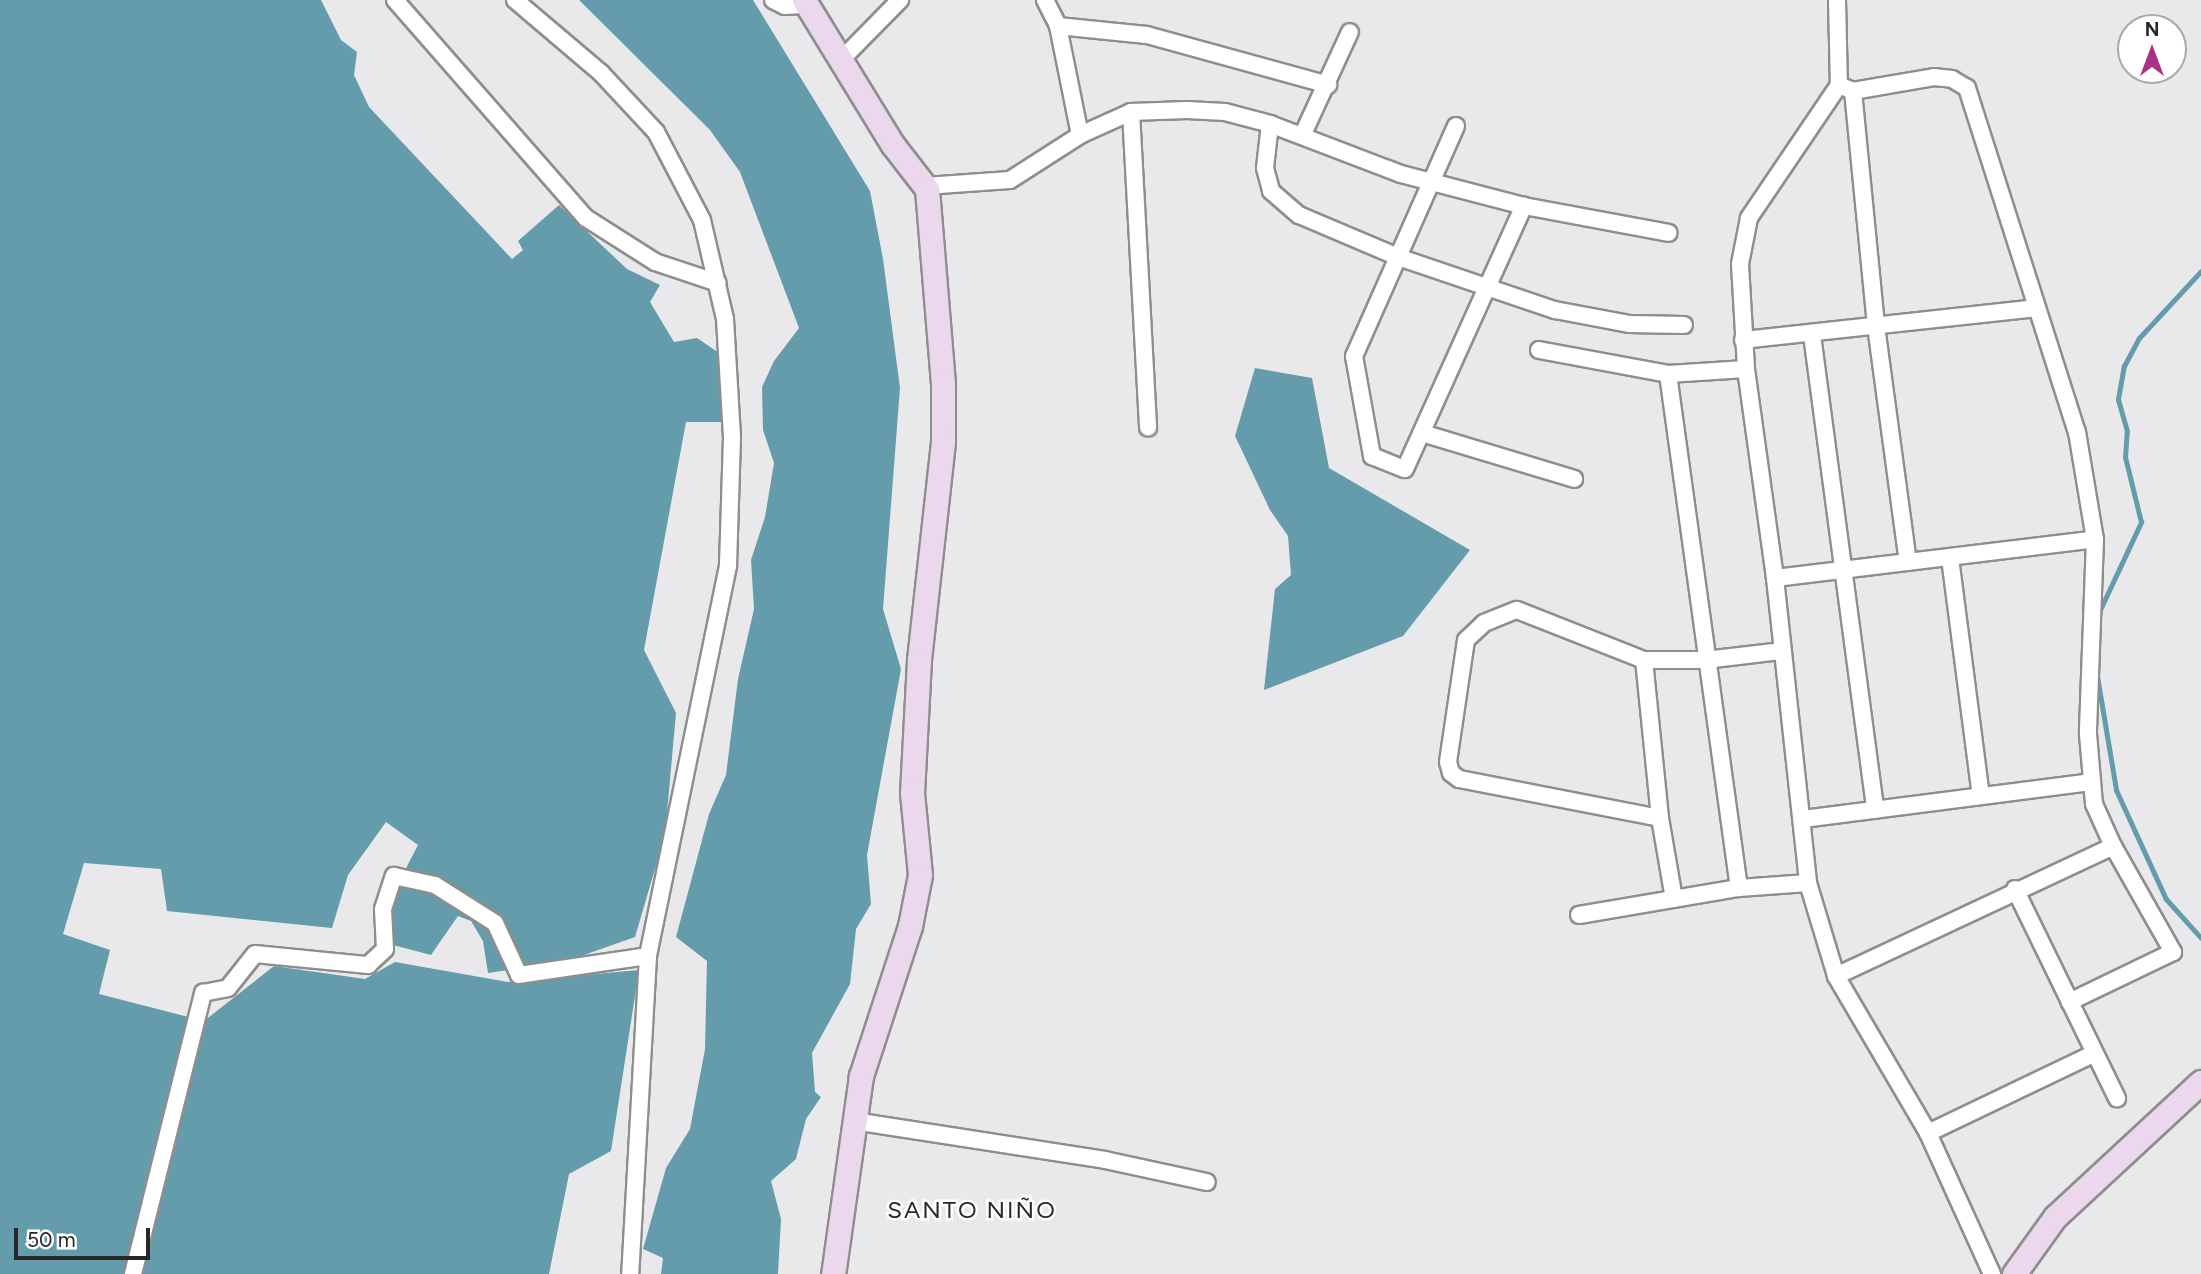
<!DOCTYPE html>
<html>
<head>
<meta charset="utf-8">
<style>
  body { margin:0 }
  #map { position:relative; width:2201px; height:1274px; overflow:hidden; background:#e9e9eb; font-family:Figtree,sans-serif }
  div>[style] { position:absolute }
  .water>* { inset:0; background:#649cab }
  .stream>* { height:5px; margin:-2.5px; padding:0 2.5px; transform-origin:2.5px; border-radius:2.5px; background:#649cab }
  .roads { filter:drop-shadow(2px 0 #8e8e8f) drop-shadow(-2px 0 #8e8e8f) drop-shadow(0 2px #8e8e8f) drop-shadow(0 -2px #8e8e8f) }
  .minor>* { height:16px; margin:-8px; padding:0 8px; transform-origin:8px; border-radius:8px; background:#fff }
  .secondary>* { height:23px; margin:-11.5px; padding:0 11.5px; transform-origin:11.5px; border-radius:11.5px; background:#ebd8ec }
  span { translate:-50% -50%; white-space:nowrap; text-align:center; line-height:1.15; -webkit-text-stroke:5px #fff; paint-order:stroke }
  .quarter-label { font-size:24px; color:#272728; letter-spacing:2px }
  .north { position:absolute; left:2117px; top:14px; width:70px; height:70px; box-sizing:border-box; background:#fff; border:2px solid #a9a9a9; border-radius:50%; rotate:0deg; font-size:19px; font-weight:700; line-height:28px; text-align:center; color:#272728 }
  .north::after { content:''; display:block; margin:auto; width:24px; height:32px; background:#aa3085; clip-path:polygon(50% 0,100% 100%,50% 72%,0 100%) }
  .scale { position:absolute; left:14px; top:1228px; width:136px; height:32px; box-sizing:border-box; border:4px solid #272728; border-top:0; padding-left:9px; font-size:21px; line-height:24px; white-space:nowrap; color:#272728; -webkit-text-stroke:5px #fff; paint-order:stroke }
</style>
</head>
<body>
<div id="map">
  <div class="water">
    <div style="clip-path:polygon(0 0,321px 0,341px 40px,357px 52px,354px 75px,369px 107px,512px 259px,523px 250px,518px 241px,559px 205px,627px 269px,660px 285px,650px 302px,674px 342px,697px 338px,722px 355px,724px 422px,686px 422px,644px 650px,676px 713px,665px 835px,635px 937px,567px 961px,488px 973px,483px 941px,471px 921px,458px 916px,431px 955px,393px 945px,387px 905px,418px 845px,386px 822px,348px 875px,332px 928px,167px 911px,161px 869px,84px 863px,63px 934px,110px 950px,99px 994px,204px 1021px,274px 966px,365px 979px,395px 962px,508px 982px,639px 970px,611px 1151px,569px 1174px,549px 1274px,0 1274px)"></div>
    <div style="clip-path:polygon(579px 0,753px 0,870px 191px,883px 259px,900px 388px,883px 609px,901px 669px,867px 855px,871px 904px,856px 929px,850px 984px,812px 1053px,815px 1092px,821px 1097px,806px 1119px,796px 1159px,771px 1181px,781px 1219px,778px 1274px,661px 1274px,663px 1258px,643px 1249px,666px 1168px,690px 1129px,705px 1049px,707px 961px,676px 937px,709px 814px,726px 775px,738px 679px,754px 609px,751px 560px,765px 517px,774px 463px,763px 430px,762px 387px,774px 361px,799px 328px,740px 172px,710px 130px)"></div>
    <div style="clip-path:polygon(1255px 368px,1312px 378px,1329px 468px,1470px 550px,1403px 636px,1264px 690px,1275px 589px,1291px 575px,1288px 536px,1270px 510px,1235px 436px)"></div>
  </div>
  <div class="stream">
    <div style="left:2098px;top:614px;width:102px;rotate:-64.9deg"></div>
    <div style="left:2141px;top:522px;width:67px;rotate:-103.8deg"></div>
    <div style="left:2125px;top:457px;width:26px;rotate:-86deg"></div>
    <div style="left:2127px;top:431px;width:33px;rotate:-106deg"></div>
    <div style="left:2118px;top:399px;width:34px;rotate:-80deg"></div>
    <div style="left:2124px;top:366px;width:32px;rotate:-62deg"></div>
    <div style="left:2139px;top:338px;width:91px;rotate:-47.2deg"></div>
    <div style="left:2097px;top:676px;width:116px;rotate:80.5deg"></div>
    <div style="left:2116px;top:790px;width:120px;rotate:65.4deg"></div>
    <div style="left:2166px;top:899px;width:52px;rotate:48.1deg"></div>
  </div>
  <div class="roads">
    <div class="minor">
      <div style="left:395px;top:0;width:290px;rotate:48.8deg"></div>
      <div style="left:586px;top:218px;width:82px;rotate:32.5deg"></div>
      <div style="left:655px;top:262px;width:66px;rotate:18.4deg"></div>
      <div style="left:515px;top:0;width:113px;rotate:40.3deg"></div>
      <div style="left:601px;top:73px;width:81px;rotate:47deg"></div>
      <div style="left:656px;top:132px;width:99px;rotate:62.4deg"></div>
      <div style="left:702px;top:220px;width:102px;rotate:76.9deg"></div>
      <div style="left:725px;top:319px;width:119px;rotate:86.6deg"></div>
      <div style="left:732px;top:438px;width:128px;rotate:91.8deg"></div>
      <div style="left:728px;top:566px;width:398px;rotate:101.6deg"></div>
      <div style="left:648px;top:956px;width:319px;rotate:93.2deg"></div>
      <div style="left:773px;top:0;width:13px;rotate:27deg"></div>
      <div style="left:785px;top:6px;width:22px;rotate:-3deg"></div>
      <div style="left:1045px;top:0;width:29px;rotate:63deg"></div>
      <div style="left:1058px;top:26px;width:89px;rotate:5.8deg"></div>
      <div style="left:1147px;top:35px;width:188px;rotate:15.4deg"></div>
      <div style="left:1837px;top:0;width:85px;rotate:88.7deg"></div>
      <div style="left:1839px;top:85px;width:161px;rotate:124.1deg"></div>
      <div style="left:1749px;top:218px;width:47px;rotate:101.1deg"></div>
      <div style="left:1740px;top:264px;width:105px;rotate:86.7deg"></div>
      <div style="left:1746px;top:369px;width:211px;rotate:82.1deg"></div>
      <div style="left:1775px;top:578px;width:307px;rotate:83.8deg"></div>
      <div style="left:1808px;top:883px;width:97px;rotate:73.2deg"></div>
      <div style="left:1836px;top:976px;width:182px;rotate:59.6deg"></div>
      <div style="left:1928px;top:1133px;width:155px;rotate:65.6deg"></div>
      <div style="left:1058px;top:26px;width:111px;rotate:78.6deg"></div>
      <div style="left:840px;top:61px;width:86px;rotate:-45.5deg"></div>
      <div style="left:1839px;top:85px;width:15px;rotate:23deg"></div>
      <div style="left:1853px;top:91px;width:82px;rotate:-9.8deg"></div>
      <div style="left:1934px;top:77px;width:18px;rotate:6deg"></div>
      <div style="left:1952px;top:79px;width:17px;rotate:31deg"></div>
      <div style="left:1967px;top:88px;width:361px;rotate:72.3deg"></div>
      <div style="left:2077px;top:432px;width:109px;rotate:80.5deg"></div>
      <div style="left:2095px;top:539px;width:195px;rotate:92.1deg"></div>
      <div style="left:2088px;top:734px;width:70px;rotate:85.1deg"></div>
      <div style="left:2094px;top:804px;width:46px;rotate:65.7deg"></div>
      <div style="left:2113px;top:846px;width:122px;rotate:60.5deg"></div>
      <div style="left:2173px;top:952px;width:115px;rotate:154.3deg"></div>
      <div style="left:1853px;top:91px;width:236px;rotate:84.4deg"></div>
      <div style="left:1876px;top:326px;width:238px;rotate:82.3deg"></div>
      <div style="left:1131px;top:112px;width:316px;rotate:86.9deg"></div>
      <div style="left:1270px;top:124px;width:44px;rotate:96.5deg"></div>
      <div style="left:1265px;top:168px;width:24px;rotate:75deg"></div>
      <div style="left:1271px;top:191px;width:37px;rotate:41deg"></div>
      <div style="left:1299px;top:215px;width:108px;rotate:23deg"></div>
      <div style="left:1398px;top:257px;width:166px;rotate:18.7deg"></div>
      <div style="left:1555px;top:310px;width:75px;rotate:10.7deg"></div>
      <div style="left:1629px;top:324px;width:55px;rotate:1deg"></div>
      <div style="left:1456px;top:126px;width:252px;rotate:113.9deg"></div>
      <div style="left:1354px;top:356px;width:102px;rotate:79.8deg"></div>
      <div style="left:1372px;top:456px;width:35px;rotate:22deg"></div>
      <div style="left:1405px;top:469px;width:289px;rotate:-65.7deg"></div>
      <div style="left:1303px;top:134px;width:112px;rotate:-65.3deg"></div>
      <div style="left:925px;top:186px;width:85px;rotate:-4deg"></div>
      <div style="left:1010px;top:180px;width:83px;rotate:-32.7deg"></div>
      <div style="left:1080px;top:135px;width:56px;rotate:-24.3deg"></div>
      <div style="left:1131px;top:112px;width:56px;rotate:-2deg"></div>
      <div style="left:1187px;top:110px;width:38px;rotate:3deg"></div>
      <div style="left:1225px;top:112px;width:47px;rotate:14.9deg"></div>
      <div style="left:1270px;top:124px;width:140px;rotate:20.9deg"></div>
      <div style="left:1401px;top:174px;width:127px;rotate:14.6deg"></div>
      <div style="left:1524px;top:206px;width:147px;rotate:10.5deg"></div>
      <div style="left:1812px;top:335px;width:479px;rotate:82.4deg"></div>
      <div style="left:1743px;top:340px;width:295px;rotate:-6.2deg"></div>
      <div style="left:1539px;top:350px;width:131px;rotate:10.5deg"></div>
      <div style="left:1668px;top:374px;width:78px;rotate:-3.7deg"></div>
      <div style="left:1668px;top:374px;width:519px;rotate:82.14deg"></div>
      <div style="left:1422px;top:433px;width:159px;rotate:16.8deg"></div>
      <div style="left:1950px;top:558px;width:240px;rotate:82.6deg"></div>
      <div style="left:1775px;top:578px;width:322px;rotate:-6.9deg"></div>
      <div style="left:1644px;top:660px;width:159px;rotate:84.2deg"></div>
      <div style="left:1660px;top:818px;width:82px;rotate:80.2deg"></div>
      <div style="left:1660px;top:818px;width:205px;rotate:-169deg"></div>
      <div style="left:1459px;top:779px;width:10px;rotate:-143deg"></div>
      <div style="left:1451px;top:773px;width:11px;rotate:-105deg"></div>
      <div style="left:1448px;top:762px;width:123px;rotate:-81.6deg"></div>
      <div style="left:1466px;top:640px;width:25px;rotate:-43deg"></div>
      <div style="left:1484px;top:623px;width:35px;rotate:-22deg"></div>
      <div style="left:1517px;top:610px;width:136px;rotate:21.5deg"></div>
      <div style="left:1644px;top:660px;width:61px"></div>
      <div style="left:1705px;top:660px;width:78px;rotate:-6.7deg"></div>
      <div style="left:1803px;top:819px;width:290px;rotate:-7.3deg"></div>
      <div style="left:2015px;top:889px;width:233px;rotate:64deg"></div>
      <div style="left:1579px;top:915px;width:162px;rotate:-9.6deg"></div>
      <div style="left:1739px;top:888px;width:69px;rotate:-4.1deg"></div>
      <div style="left:1836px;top:976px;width:306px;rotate:-25.1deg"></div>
      <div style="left:854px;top:1121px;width:254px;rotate:8.8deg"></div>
      <div style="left:1105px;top:1160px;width:104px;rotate:12.2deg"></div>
      <div style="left:1928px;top:1133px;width:183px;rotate:-25.6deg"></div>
      <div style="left:133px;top:1274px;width:290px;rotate:-76deg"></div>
      <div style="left:203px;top:993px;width:25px;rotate:-11deg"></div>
      <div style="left:228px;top:988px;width:43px;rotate:-51.5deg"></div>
      <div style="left:255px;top:954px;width:114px;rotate:5.6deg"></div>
      <div style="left:368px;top:965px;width:23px;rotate:-43deg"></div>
      <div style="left:385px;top:949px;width:40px;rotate:-92.9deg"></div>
      <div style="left:383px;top:909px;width:35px;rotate:-72deg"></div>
      <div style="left:394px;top:876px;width:42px;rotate:12.4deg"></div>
      <div style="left:435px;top:885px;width:71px;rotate:32.3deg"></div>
      <div style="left:495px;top:923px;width:57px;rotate:65.2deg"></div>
      <div style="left:519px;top:975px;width:130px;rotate:-8.4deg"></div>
    </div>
    <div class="secondary">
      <div style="left:804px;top:0;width:170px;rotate:58.5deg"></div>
      <div style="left:893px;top:145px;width:56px;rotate:52.3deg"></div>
      <div style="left:927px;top:189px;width:196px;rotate:85.3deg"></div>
      <div style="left:943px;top:384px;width:58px;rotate:90deg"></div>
      <div style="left:943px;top:442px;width:219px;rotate:96.3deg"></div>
      <div style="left:919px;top:660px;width:133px;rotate:93deg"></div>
      <div style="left:912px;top:793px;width:82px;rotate:84.4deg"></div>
      <div style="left:920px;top:875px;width:52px;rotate:101.1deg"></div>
      <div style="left:910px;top:926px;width:158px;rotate:108.1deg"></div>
      <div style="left:861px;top:1076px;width:200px;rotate:98deg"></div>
      <div style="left:2014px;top:1274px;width:70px;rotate:-54.3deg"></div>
      <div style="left:2055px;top:1217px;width:199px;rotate:-42.8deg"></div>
    </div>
  </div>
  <div class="quarter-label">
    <span style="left:972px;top:1210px">SANTO NIÑO</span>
  </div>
  <div class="north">N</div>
  <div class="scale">50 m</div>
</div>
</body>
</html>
